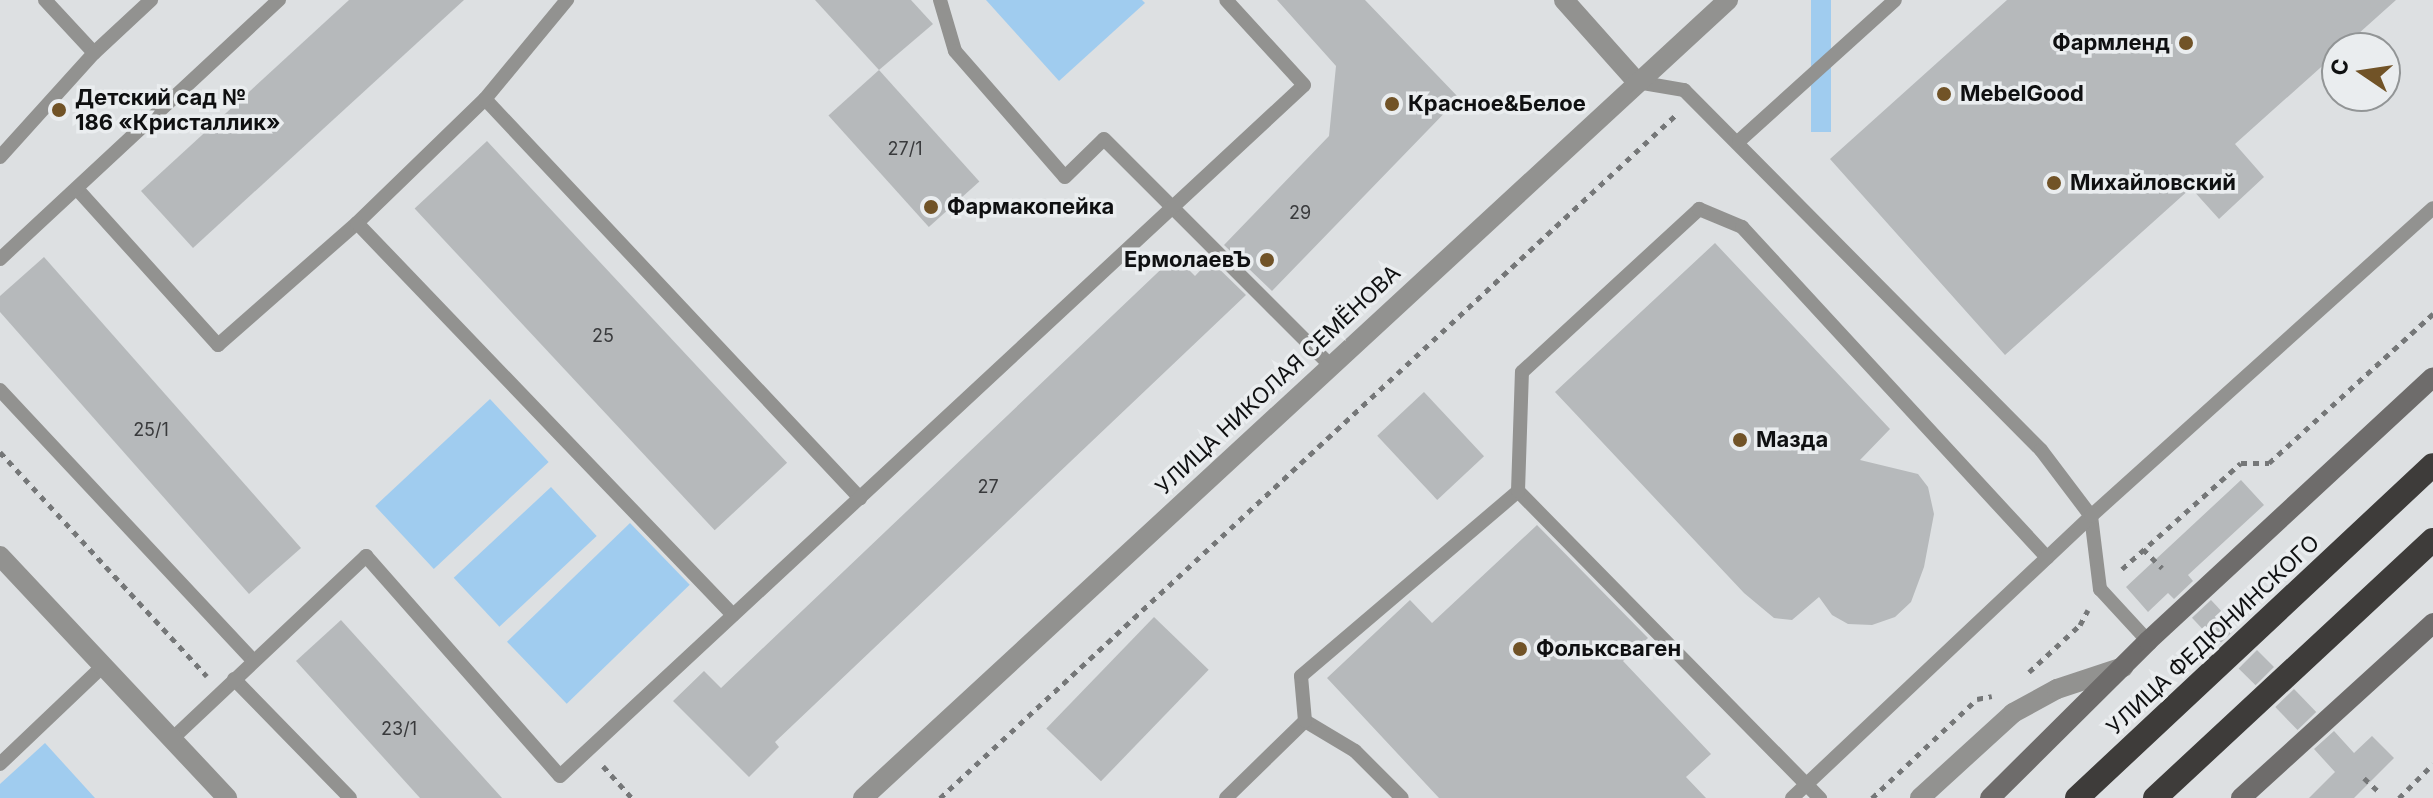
<!DOCTYPE html>
<html>
<head>
<meta charset="utf-8">
<style>
  body { margin:0 }
  #map { position:relative; width:2433px; height:798px; overflow:hidden; background:#dde0e2; font-family:Inter,sans-serif }
  div>[style] { position:absolute }
  .green>* { inset:0; background:#a0ccef; transform-origin:0 0 }
  .building>* { inset:0; background:#b6b9bb; transform-origin:0 0 }
  .path>* { height:5px; margin-top:-2.5px; transform-origin:0; background:repeating-linear-gradient(90deg,#757778 0 6px,transparent 0 12px) }
  .lane>* { height:14px; margin:-7px; padding:0 7px; transform-origin:7px; border-radius:7px; background:#929290 }
  .street>* { height:20px; margin:-10px; padding:0 10px; transform-origin:10px; border-radius:10px; background:#929290 }
  .secondary>* { height:20px; margin:-10px; padding:0 10px; transform-origin:10px; border-radius:10px; background:#6e6c6b }
  .highway>* { height:24px; margin:-12px; padding:0 12px; transform-origin:12px; border-radius:12px; background:#3e3c3a }
  .dots>* { width:22px; height:22px; translate:-50% -50%; box-sizing:border-box; border:4px solid #eaedef; border-radius:50% }
  span { translate:-50% -50%; white-space:nowrap; text-align:center; line-height:1.15; -webkit-text-stroke:7px #eaedef; paint-order:stroke }
  .number-label { font-size:18px; color:#393a3c }
  .number-label span { -webkit-text-stroke-width:0 }
  .poi-label { font-size:22px; color:#0f1011; font-weight:700 }
  .right { translate:-100% -50%; text-align:right }
  .left { translate:0 -50%; text-align:left }
  .street-label { font-size:22px; color:#0f1011 }
  .north { position:absolute; left:2321px; top:32px; width:80px; height:80px; box-sizing:border-box; background:#eaedef; border:2px solid #929596; border-radius:50%; rotate:283deg; font-size:22px; font-weight:700; line-height:32px; text-align:center; color:#0f1011 }
  .north::after { content:''; display:block; margin:auto; width:28px; height:36px; background:#715327; clip-path:polygon(50% 0,100% 100%,50% 72%,0 100%) }
</style>
</head>
<body>
<div id="map">
  <div class="green">
    <div style="clip-path:polygon(986px 0,1142px 0,1145px 3px,1059px 81px)"></div>
    <div style="left:1811px;top:0;width:20px;height:132px"></div>
    <div style="left:490px;top:399px;width:86px;height:157px;rotate:47deg"></div>
    <div style="left:551px;top:487px;width:67px;height:133px;rotate:47deg"></div>
    <div style="left:630px;top:523px;width:86px;height:171px;rotate:46deg"></div>
    <div style="clip-path:polygon(45px 743px,95px 798px,0 798px,0 784px)"></div>
  </div>
  <div class="building">
    <div style="clip-path:polygon(349px 0,464px 0,193px 248px,141px 191px)"></div>
    <div style="clip-path:polygon(815px 0,911px 0,933px 24px,879px 70px)"></div>
    <div style="clip-path:polygon(1277px 0,1365px 0,1459px 98px,1272px 291px,1224px 245px,1329px 136px,1336px 66px)"></div>
    <div style="clip-path:polygon(2007px 0,2396px 0,2235px 144px,2264px 177px,2219px 219px,2191px 188px,2005px 355px,1830px 159px)"></div>
    <div style="left:879px;top:70px;width:150px;height:68px;rotate:48deg"></div>
    <div style="left:487px;top:141px;width:440px;height:99px;rotate:47deg"></div>
    <div style="clip-path:polygon(1715px 243px,1890px 429px,1860px 460px,1918px 474px,1928px 487px,1934px 514px,1924px 567px,1911px 602px,1895px 617px,1872px 625px,1848px 624px,1832px 615px,1819px 597px,1792px 620px,1774px 618px,1744px 593px,1555px 392px)"></div>
    <div style="clip-path:polygon(1175px 256px,1195px 276px,1210px 260px,1246px 295px,775px 742px,779px 747px,749px 777px,673px 701px,704px 671px,721px 688px)"></div>
    <div style="clip-path:polygon(44px 257px,301px 548px,249px 594px,0 312px,0 296px)"></div>
    <div style="left:1424px;top:392px;width:88px;height:64px;rotate:47deg"></div>
    <div style="clip-path:polygon(2241px 480px,2264px 505px,2188px 575px,2193px 581px,2174px 599px,2168px 593px,2148px 612px,2126px 587px)"></div>
    <div style="clip-path:polygon(1537px 525px,1648px 638px,1623px 661px,1711px 754px,1686px 777px,1706px 798px,1439px 798px,1327px 678px,1410px 600px,1432px 623px)"></div>
    <div style="left:2211px;top:600px;width:38px;height:26px;rotate:47deg"></div>
    <div style="left:1154px;top:617px;width:76px;height:155px;rotate:44deg"></div>
    <div style="clip-path:polygon(341px 620px,502px 798px,420px 798px,296px 661px)"></div>
    <div style="left:2257px;top:650px;width:24px;height:26px;rotate:45deg"></div>
    <div style="left:2294px;top:689px;width:32px;height:26px;rotate:46deg"></div>
    <div style="clip-path:polygon(2334px 731px,2354px 753px,2372px 736px,2394px 758px,2354px 798px,2309px 798px,2335px 772px,2314px 749px)"></div>
  </div>
  <div class="path">
    <div style="left:0;top:452px;width:305px;rotate:47.3deg"></div>
    <div style="left:2143px;top:549px;width:27px;rotate:45deg"></div>
    <div style="left:2122px;top:569px;width:159px;rotate:-41.7deg"></div>
    <div style="left:2241px;top:463px;width:28px"></div>
    <div style="left:2269px;top:463px;width:222px;rotate:-42.3deg"></div>
    <div style="left:2029px;top:672px;width:69px;rotate:-42.7deg"></div>
    <div style="left:2080px;top:625px;width:17px;rotate:-62deg"></div>
    <div style="left:603px;top:766px;width:43px;rotate:47.8deg"></div>
    <div style="left:2364px;top:778px;width:18px;rotate:43deg"></div>
    <div style="left:940px;top:798px;width:1007px;rotate:-42.87deg"></div>
    <div style="left:1872px;top:798px;width:144px;rotate:-43.3deg"></div>
    <div style="left:1977px;top:699px;width:15px;rotate:-11deg"></div>
    <div style="left:2399px;top:798px;width:48px;rotate:-45deg"></div>
  </div>
  <div class="lane">
    <div style="left:45px;top:0;width:72px;rotate:47.2deg"></div>
    <div style="left:94px;top:53px;width:78px;rotate:-42.9deg"></div>
    <div style="left:940px;top:0;width:53px;rotate:73.6deg"></div>
    <div style="left:955px;top:51px;width:167px;rotate:48.9deg"></div>
    <div style="left:1065px;top:177px;width:54px;rotate:-44.3deg"></div>
    <div style="left:1104px;top:139px;width:320px;rotate:45deg"></div>
    <div style="left:1637px;top:82px;width:48px;rotate:9.7deg"></div>
    <div style="left:1684px;top:90px;width:507px;rotate:45.24deg"></div>
    <div style="left:2041px;top:450px;width:83px;rotate:52.9deg"></div>
    <div style="left:2091px;top:516px;width:74px;rotate:83deg"></div>
    <div style="left:2100px;top:589px;width:71px;rotate:47.3deg"></div>
    <div style="left:485px;top:99px;width:548px;rotate:46.78deg"></div>
    <div style="left:1739px;top:141px;width:210px;rotate:-42.1deg"></div>
    <div style="left:0;top:157px;width:140px;rotate:-47.9deg"></div>
    <div style="left:78px;top:190px;width:209px;rotate:47.9deg"></div>
    <div style="left:218px;top:345px;width:185px;rotate:-41.3deg"></div>
    <div style="left:357px;top:223px;width:178px;rotate:-44.1deg"></div>
    <div style="left:485px;top:99px;width:129px;rotate:-50.4deg"></div>
    <div style="left:357px;top:223px;width:543px;rotate:46.19deg"></div>
    <div style="left:0;top:259px;width:381px;rotate:-42.9deg"></div>
    <div style="left:0;top:390px;width:370px;rotate:46.9deg"></div>
    <div style="left:1518px;top:491px;width:431px;rotate:45.5deg"></div>
    <div style="left:234px;top:679px;width:166px;rotate:45.7deg"></div>
    <div style="left:1305px;top:721px;width:58px;rotate:31deg"></div>
    <div style="left:1355px;top:751px;width:66px;rotate:45deg"></div>
    <div style="left:172px;top:739px;width:267px;rotate:-43.3deg"></div>
    <div style="left:366px;top:556px;width:293px;rotate:48.6deg"></div>
    <div style="left:560px;top:776px;width:1015px;rotate:-42.88deg"></div>
    <div style="left:1304px;top:85px;width:115px;rotate:-132.5deg"></div>
    <div style="left:0;top:764px;width:142px;rotate:-43.6deg"></div>
    <div style="left:1226px;top:798px;width:110px;rotate:-44.3deg"></div>
    <div style="left:1305px;top:721px;width:45px;rotate:-95.1deg"></div>
    <div style="left:1301px;top:676px;width:285px;rotate:-40.4deg"></div>
    <div style="left:1518px;top:491px;width:119px;rotate:-88.1deg"></div>
    <div style="left:1522px;top:372px;width:241px;rotate:-42.6deg"></div>
    <div style="left:1699px;top:209px;width:47px;rotate:22.7deg"></div>
    <div style="left:1742px;top:227px;width:450px;rotate:47.3deg"></div>
    <div style="left:1792px;top:798px;width:411px;rotate:-43.3deg"></div>
    <div style="left:2091px;top:516px;width:460px;rotate:-42deg"></div>
  </div>
  <div class="street">
    <div style="left:1564px;top:0;width:110px;rotate:48.3deg"></div>
    <div style="left:0;top:556px;width:332px;rotate:46.8deg"></div>
    <div style="left:863px;top:798px;width:1177px;rotate:-42.69deg"></div>
    <div style="left:1920px;top:798px;width:126px;rotate:-42.4deg"></div>
    <div style="left:2013px;top:713px;width:50px;rotate:-28.6deg"></div>
    <div style="left:2057px;top:689px;width:70px;rotate:-18.4deg"></div>
  </div>
  <div class="secondary">
    <div style="left:1990px;top:798px;width:223px;rotate:-44.8deg"></div>
    <div style="left:2148px;top:641px;width:388px;rotate:-42.8deg"></div>
    <div style="left:2241px;top:798px;width:260px;rotate:-42.3deg"></div>
  </div>
  <div class="highway">
    <div style="left:2077px;top:798px;width:487px;rotate:-43.1deg"></div>
    <div style="left:2155px;top:798px;width:379px;rotate:-42.9deg"></div>
  </div>
  <div class="dots">
    <div style="left:2186px;top:43px;background:#715327"></div>
    <div style="left:1944px;top:94px;background:#715327"></div>
    <div style="left:1392px;top:104px;background:#715327"></div>
    <div style="left:59px;top:110px;background:#715327"></div>
    <div style="left:2054px;top:183px;background:#715327"></div>
    <div style="left:931px;top:207px;background:#715327"></div>
    <div style="left:1267px;top:260px;background:#715327"></div>
    <div style="left:1740px;top:440px;background:#715327"></div>
    <div style="left:1520px;top:649px;background:#715327"></div>
  </div>
  <div class="number-label">
    <span style="left:905px;top:149px">27/1</span>
    <span style="left:1300px;top:213px">29</span>
    <span style="left:603px;top:336px">25</span>
    <span style="left:151px;top:430px">25/1</span>
    <span style="left:988px;top:487px">27</span>
    <span style="left:399px;top:729px">23/1</span>
  </div>
  <div class="poi-label">
    <span class="right" style="left:2170px;top:43px">Фармленд</span>
    <span class="left" style="left:1960px;top:94px">MebelGood</span>
    <span class="left" style="left:75px;top:110px">Детский сад №<br>186 «Кристаллик»</span>
    <span class="left" style="left:1408px;top:104px">Красное&amp;Белое</span>
    <span class="left" style="left:2070px;top:183px">Михайловский</span>
    <span class="left" style="left:947px;top:207px">Фармакопейка</span>
    <span class="right" style="left:1251px;top:260px">ЕрмолаевЪ</span>
    <span class="left" style="left:1756px;top:440px">Мазда</span>
    <span class="left" style="left:1536px;top:649px">Фольксваген</span>
  </div>
  <div class="street-label">
    <span style="left:1278px;top:380px;rotate:-43deg">УЛИЦА НИКОЛАЯ СЕМЁНОВА</span>
    <span style="left:2213px;top:635px;rotate:-43deg">УЛИЦА ФЕДЮНИНСКОГО</span>
  </div>
  <div class="north">С</div>
</div>
</body>
</html>
